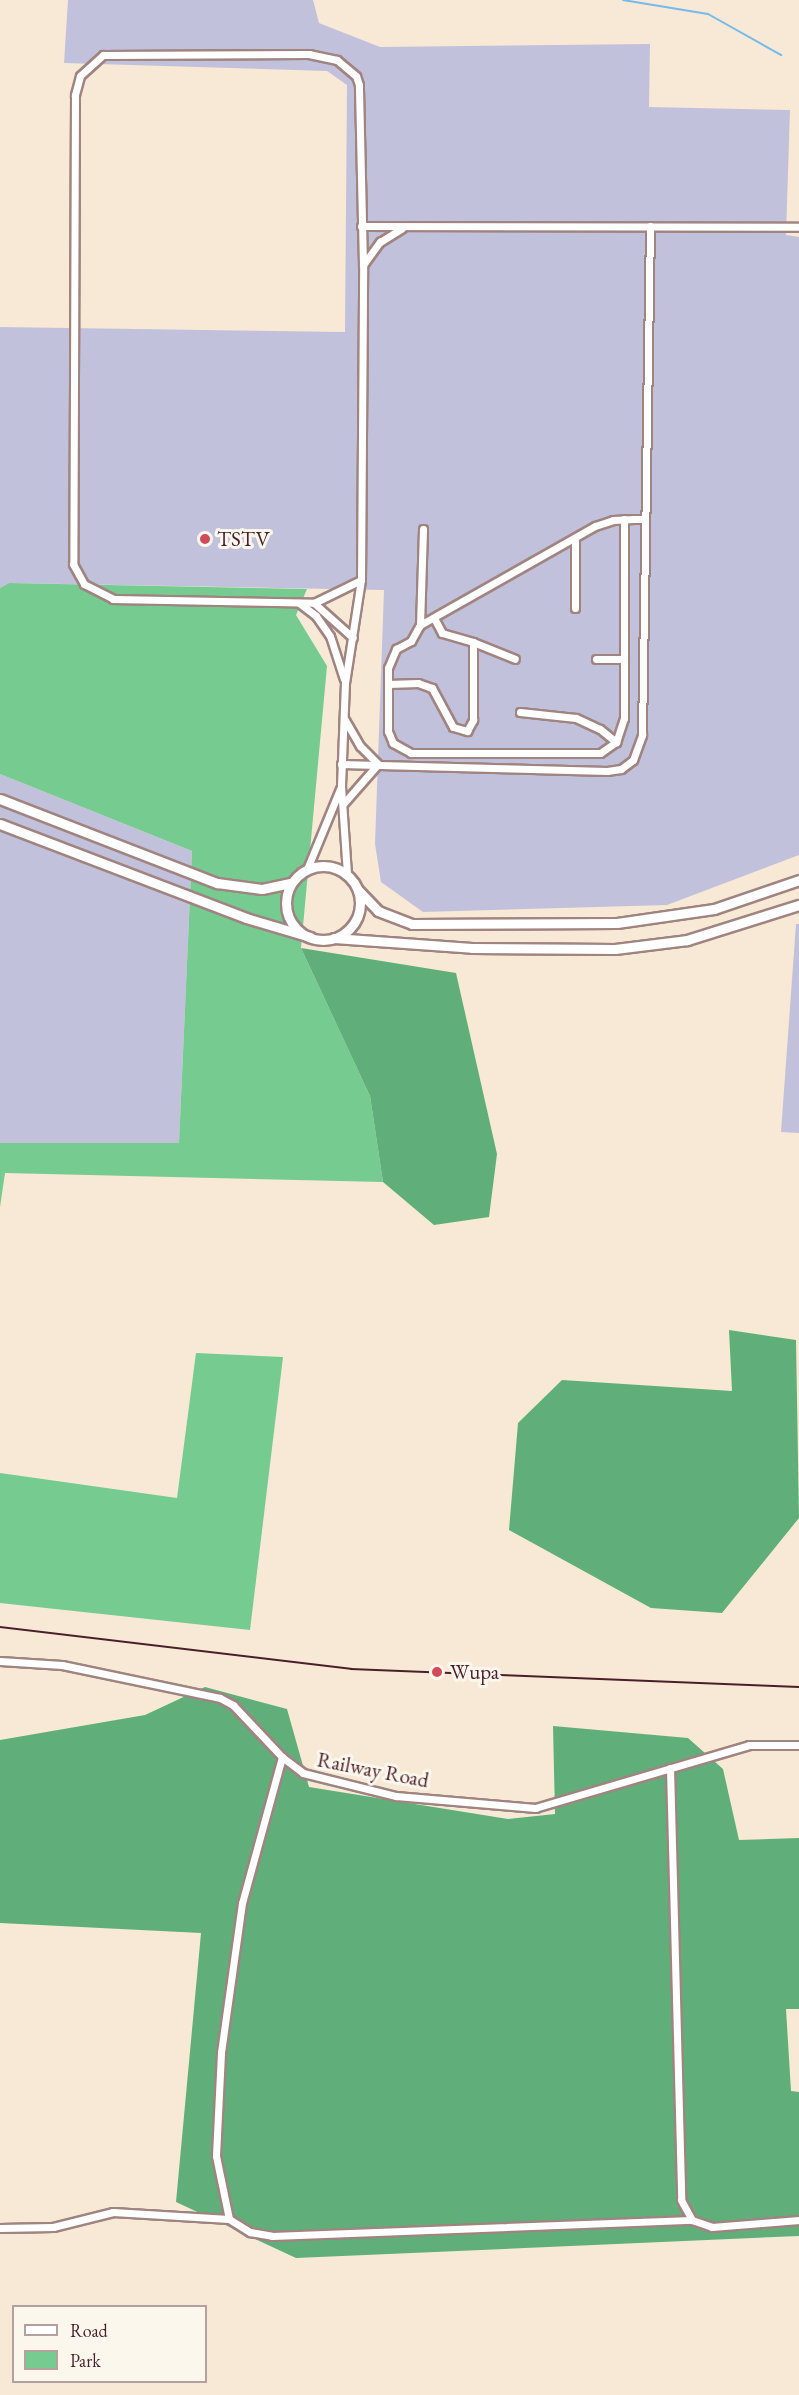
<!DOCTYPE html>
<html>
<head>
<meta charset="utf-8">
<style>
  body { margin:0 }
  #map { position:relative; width:799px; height:2395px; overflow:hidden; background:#f7e9d5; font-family:"EB Garamond",serif }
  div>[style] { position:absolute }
  .industrial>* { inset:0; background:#c2c1dc }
  .green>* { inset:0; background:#75cb90 }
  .forest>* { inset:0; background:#60af7a }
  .stream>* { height:2px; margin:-1px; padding:0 1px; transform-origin:1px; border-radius:1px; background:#75baec }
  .roads { filter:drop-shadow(2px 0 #a08480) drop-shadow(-2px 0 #a08480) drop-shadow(0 2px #a08480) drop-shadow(0 -2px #a08480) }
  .street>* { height:7px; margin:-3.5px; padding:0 3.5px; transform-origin:3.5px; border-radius:3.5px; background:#fff }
  .secondary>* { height:9px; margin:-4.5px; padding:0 4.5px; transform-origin:4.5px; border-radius:4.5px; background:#fff }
  .secondary>.ring { margin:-4.5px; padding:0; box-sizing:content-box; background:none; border:9px solid #fff; border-radius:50% }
  .tram>* { height:1.5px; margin:-0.75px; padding:0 0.75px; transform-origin:0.75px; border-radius:0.75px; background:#4a1f2b }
  .dots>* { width:16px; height:16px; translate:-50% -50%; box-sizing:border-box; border:3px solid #fbf7ec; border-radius:50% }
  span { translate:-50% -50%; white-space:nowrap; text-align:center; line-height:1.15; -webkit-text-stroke:6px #fbf7ec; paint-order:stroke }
  .poi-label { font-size:21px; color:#4a1f2b }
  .left { translate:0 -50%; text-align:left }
  .street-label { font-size:21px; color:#4a1f2b }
  .legend { position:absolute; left:12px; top:2305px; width:195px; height:78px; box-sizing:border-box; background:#fbf7ec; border:2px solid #b4a19f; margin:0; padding:8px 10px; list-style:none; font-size:18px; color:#4a1f2b }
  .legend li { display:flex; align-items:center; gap:12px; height:30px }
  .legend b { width:30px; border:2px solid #b4a19f }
</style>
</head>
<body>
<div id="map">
  <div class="industrial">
    <div style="clip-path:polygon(68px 0,313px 0,319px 23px,380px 47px,650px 44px,649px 107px,790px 110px,786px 235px,799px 237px,799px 855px,667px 905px,423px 912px,381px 882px,375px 844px,384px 590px,9px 583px,0 588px,0 327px,345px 332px,347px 85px,327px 71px,64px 63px)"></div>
    <div style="clip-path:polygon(0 774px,192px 851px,179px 1143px,0 1143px)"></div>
    <div style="clip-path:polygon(796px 924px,799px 924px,799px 1133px,781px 1132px)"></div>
  </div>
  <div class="green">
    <div style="clip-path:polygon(9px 583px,307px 589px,296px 615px,327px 666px,301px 948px,370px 1096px,383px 1182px,5px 1173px,0 1207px,0 1143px,179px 1143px,192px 851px,0 774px,0 588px)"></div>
    <div style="clip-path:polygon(196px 1353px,283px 1357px,250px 1630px,0 1603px,0 1473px,177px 1498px)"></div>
  </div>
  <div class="forest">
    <div style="clip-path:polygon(301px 948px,456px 973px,497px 1154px,489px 1217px,434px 1225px,383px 1182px,370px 1096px)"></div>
    <div style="clip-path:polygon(729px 1330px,796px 1340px,799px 1518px,722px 1613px,651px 1608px,509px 1530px,518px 1423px,562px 1380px,732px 1391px)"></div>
    <div style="clip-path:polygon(205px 1687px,287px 1709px,309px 1787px,508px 1819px,555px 1814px,553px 1726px,688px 1738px,723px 1769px,739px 1840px,799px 1838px,799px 2009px,786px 2009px,791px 2091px,799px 2092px,799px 2236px,296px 2258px,176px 2202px,201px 1933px,0 1923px,0 1740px,145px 1715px)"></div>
  </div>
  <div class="stream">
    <div style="left:623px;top:0;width:86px;rotate:9.4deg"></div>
    <div style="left:708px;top:14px;width:84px;rotate:29.3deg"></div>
  </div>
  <div class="roads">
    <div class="street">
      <div style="left:361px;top:226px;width:438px;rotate:0.1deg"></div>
      <div style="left:363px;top:265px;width:29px;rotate:-54deg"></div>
      <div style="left:380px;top:242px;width:26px;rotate:-32deg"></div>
      <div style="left:624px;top:519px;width:199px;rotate:90deg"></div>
      <div style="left:624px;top:718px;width:25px;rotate:108deg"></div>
      <div style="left:616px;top:742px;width:19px;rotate:145deg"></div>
      <div style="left:600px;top:753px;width:189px;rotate:180deg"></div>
      <div style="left:411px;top:753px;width:21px;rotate:-151deg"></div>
      <div style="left:393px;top:743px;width:13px;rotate:-113deg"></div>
      <div style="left:388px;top:731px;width:63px;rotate:-90deg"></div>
      <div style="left:388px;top:668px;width:21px;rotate:-67deg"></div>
      <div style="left:396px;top:649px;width:17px;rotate:-28deg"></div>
      <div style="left:411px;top:641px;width:18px;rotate:-61deg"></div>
      <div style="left:420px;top:625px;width:201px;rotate:-29.5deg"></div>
      <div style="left:595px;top:526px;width:19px;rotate:-18deg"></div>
      <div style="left:613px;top:520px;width:21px;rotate:-3deg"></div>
      <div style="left:634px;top:519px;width:11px"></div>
      <div style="left:575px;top:538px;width:70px;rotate:90deg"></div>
      <div style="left:299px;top:603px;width:21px;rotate:37deg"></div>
      <div style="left:316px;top:616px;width:24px;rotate:55deg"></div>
      <div style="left:330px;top:636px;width:45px;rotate:72deg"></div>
      <div style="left:314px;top:603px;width:52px;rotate:41.9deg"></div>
      <div style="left:434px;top:618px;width:17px;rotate:62deg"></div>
      <div style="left:442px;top:633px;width:32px;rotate:16deg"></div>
      <div style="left:420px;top:625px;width:96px;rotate:-88.2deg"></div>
      <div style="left:596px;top:659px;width:28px"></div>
      <div style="left:388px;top:684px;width:30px;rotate:-2deg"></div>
      <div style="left:418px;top:683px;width:15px;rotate:20deg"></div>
      <div style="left:432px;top:688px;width:44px;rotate:61.7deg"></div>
      <div style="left:453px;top:727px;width:15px;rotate:16deg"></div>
      <div style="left:467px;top:731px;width:13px;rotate:-61deg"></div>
      <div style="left:473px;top:720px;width:78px;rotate:-90deg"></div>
      <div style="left:473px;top:642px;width:45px;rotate:22deg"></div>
      <div style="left:520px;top:712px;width:56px;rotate:6.1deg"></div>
      <div style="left:576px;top:718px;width:26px;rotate:25deg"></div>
      <div style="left:600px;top:729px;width:21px;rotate:39deg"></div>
      <div style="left:341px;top:764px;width:266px;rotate:1.5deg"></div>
      <div style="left:607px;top:771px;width:14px;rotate:-8deg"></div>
      <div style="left:621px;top:769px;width:15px;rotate:-37deg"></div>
      <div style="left:633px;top:760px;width:27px;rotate:-70deg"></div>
      <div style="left:642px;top:735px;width:509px;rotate:-89.1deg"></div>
      <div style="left:343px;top:804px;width:53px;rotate:-48.8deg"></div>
      <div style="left:378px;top:764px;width:25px;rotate:-135deg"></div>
      <div style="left:360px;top:746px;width:30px;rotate:-120deg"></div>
      <div style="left:307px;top:869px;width:87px;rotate:-67.6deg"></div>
      <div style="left:347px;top:874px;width:88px;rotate:-93.9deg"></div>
      <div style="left:341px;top:786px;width:103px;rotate:-87.8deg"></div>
      <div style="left:345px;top:683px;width:104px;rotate:-81.2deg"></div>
      <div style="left:361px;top:580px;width:315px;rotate:-89.6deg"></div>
      <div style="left:363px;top:265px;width:180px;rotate:-91.3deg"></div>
      <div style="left:359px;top:85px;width:9px;rotate:-108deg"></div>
      <div style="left:356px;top:76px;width:25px;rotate:-140deg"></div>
      <div style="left:337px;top:60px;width:29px;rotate:-168deg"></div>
      <div style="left:309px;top:54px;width:206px;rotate:179.7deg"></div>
      <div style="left:103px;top:55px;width:31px;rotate:138deg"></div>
      <div style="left:80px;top:76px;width:20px;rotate:105deg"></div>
      <div style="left:75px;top:95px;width:469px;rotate:90.2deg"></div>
      <div style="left:73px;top:564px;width:23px;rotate:61deg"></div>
      <div style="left:84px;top:584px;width:33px;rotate:27deg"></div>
      <div style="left:113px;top:599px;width:201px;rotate:1.1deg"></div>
      <div style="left:314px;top:603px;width:52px;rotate:-26.1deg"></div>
      <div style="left:0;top:1661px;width:62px;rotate:3.7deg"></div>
      <div style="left:62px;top:1665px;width:161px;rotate:11.8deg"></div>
      <div style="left:220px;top:1698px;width:15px;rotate:28deg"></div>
      <div style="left:233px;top:1705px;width:71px;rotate:46.7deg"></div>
      <div style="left:282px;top:1757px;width:26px;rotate:37deg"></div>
      <div style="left:303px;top:1773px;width:96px;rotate:13.9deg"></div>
      <div style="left:396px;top:1796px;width:140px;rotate:4.9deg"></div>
      <div style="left:535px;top:1808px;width:223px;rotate:-16.4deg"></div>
      <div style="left:749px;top:1745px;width:50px"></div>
      <div style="left:282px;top:1757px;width:151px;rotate:105.3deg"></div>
      <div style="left:242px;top:1903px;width:151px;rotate:98deg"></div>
      <div style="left:221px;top:2053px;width:103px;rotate:92.8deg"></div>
      <div style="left:216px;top:2156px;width:64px;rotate:78.3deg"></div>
      <div style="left:229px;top:2219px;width:25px;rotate:32deg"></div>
      <div style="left:250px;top:2232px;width:22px;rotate:10deg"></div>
      <div style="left:272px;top:2236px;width:420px;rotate:-2.2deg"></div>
      <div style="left:670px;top:1768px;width:432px;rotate:88.5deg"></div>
      <div style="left:681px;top:2200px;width:23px;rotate:61deg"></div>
      <div style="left:692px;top:2220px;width:21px;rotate:19deg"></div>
      <div style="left:712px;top:2227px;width:87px;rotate:-4.6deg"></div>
      <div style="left:0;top:2228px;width:53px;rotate:-1.1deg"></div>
      <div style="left:53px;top:2227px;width:62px;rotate:-14deg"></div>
      <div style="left:113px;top:2212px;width:116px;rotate:3.5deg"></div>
    </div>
    <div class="secondary">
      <div style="left:0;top:799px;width:233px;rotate:21.2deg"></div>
      <div style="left:217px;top:883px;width:45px;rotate:7.6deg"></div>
      <div style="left:262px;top:889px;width:30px;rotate:-12deg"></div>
      <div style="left:0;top:824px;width:263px;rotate:20.9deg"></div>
      <div style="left:246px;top:918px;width:67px;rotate:16.5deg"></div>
      <div class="ring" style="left:286px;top:866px;width:65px;height:65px"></div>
      <div style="left:358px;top:890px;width:29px;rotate:46deg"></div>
      <div style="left:378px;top:911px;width:36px;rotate:21deg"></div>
      <div style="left:412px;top:924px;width:205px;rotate:-0.3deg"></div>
      <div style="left:617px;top:923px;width:98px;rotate:-8.2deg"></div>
      <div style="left:714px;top:909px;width:90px;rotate:-18.8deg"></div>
      <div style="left:334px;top:938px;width:138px;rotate:4.1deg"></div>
      <div style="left:472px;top:948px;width:143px;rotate:0.4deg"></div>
      <div style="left:615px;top:949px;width:73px;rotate:-7.1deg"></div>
      <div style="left:687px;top:940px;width:117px;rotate:-17.4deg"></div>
    </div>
  </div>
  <div class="tram">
    <div style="left:0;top:1627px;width:354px;rotate:6.8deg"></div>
    <div style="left:351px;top:1669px;width:448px;rotate:2.3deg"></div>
  </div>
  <div class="dots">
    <div style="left:205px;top:539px;background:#d1495b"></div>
    <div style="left:437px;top:1672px;background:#d1495b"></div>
  </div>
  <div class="poi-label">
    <span class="left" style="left:217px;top:539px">TSTV</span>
    <span class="left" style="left:450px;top:1672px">Wupa</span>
  </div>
  <div class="street-label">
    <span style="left:373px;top:1770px;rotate:11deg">Railway Road</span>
  </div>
  <ul class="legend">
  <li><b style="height:8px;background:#fff"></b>Road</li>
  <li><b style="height:16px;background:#75cb90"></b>Park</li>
  </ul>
</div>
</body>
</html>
